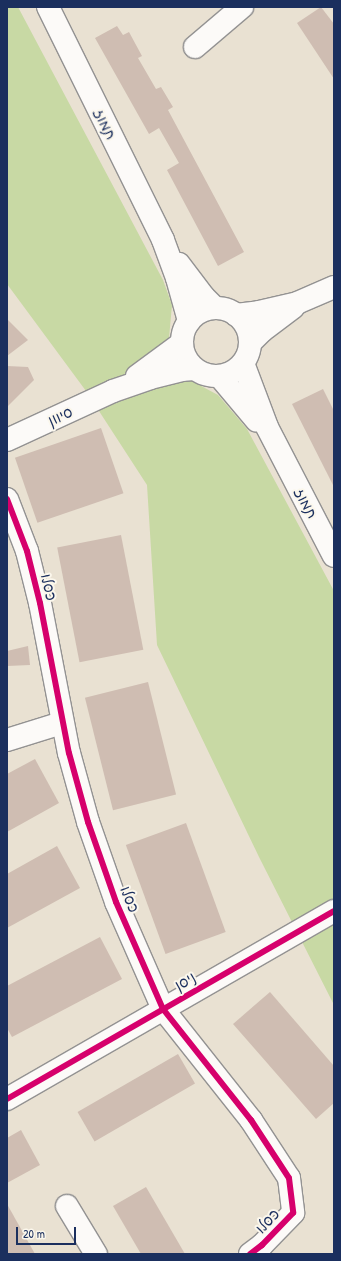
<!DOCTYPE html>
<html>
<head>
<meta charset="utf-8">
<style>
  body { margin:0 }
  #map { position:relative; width:341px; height:1261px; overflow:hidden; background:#e9e1d2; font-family:"Patrick Hand","Playpen Sans Hebrew",sans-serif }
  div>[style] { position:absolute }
  .green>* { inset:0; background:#c8d9a4 }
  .building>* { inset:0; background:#cfbdb2; transform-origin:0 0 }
  .roads { filter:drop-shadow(1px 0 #939292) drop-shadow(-1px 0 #939292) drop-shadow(0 1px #939292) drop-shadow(0 -1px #939292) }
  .minor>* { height:22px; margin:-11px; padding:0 11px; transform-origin:11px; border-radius:11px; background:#fcfaf8 }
  .minor>.ring { margin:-11px; padding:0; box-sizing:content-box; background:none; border:22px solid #fcfaf8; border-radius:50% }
  .cycleway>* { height:6px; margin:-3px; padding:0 3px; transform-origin:3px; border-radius:3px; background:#d6006c }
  span { translate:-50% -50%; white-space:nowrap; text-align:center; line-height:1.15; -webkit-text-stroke:4px #fbf7ec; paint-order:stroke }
  .street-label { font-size:15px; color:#1b2f5e }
  .frame { position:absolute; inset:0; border:8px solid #1b2f5e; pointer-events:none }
  .scale { position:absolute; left:16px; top:1227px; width:60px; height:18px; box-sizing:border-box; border:2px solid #1b2f5e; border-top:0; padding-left:5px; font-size:12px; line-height:14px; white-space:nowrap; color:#1b2f5e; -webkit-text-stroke:3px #fbf7ec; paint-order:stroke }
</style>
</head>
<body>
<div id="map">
  <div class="green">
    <div style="clip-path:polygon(7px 7px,18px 7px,163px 280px,172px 305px,169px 338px,193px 380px,203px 387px,218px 395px,247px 429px,334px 591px,334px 1005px,259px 857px,157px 645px,147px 485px,86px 391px,7px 284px)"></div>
  </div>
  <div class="building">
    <div style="clip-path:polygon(321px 7px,334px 24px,334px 79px,297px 23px)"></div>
    <div style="clip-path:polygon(117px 26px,123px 35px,129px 32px,142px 56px,138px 58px,156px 89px,161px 87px,173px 107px,168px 110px,244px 252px,218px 266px,167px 170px,179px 163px,159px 128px,149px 134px,95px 38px)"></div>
    <div style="clip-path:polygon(7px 319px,28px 340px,7px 356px)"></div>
    <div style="clip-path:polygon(7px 366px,28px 367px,34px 380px,7px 407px)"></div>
    <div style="clip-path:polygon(323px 389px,334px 411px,334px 487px,292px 404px)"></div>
    <div style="left:101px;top:428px;width:69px;height:91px;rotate:71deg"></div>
    <div style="left:121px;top:535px;width:117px;height:65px;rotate:79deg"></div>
    <div style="clip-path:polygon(28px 646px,30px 665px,7px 666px,7px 651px)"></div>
    <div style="left:148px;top:682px;width:116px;height:65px;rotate:76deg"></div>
    <div style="clip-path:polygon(35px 759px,59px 803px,7px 832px,7px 774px)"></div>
    <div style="left:186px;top:823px;width:116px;height:64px;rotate:70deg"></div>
    <div style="clip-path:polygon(57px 846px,80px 888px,7px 928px,7px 874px)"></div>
    <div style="clip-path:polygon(100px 937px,122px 979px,12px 1037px,7px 1028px,7px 986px)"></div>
    <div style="clip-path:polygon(270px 992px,334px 1066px,334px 1103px,316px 1119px,233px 1024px)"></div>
    <div style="left:178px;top:1054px;width:34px;height:116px;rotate:60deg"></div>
    <div style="clip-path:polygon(21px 1130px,40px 1165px,7px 1183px,7px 1138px)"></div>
    <div style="clip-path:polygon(146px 1187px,185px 1254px,141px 1254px,113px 1206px)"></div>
    <div style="clip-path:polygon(7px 1204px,35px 1254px,7px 1254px)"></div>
  </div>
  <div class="roads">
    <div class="minor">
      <div style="left:48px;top:7px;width:260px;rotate:63.7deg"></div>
      <div style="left:163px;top:240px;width:40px;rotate:69.8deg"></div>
      <div style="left:177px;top:278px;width:45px;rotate:74.4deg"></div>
      <div style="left:195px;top:47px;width:62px;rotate:-40.4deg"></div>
      <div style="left:179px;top:264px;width:40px;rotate:53deg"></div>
      <div style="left:203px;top:296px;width:17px;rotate:45deg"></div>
      <div class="ring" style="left:182px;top:308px;width:46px;height:46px"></div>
      <div style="left:236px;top:315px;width:23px;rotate:-7deg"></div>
      <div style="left:259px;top:312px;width:39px;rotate:-13deg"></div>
      <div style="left:297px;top:303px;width:40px;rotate:-23.4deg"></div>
      <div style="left:250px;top:343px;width:17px;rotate:-45deg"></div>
      <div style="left:262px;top:331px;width:39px;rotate:-37deg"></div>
      <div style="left:243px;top:363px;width:68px;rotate:69.4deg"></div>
      <div style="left:267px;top:427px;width:145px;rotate:62.6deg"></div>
      <div style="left:137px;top:376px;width:56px;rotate:-36.3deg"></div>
      <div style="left:220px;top:377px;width:57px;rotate:49.9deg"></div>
      <div style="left:7px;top:440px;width:117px;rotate:-24.8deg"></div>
      <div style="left:113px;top:391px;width:39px;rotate:-19deg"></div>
      <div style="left:150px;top:378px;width:32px;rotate:-14deg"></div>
      <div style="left:181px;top:370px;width:13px;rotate:-4deg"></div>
      <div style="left:7px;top:499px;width:56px;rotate:69deg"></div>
      <div style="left:27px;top:551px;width:54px;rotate:76deg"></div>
      <div style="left:40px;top:603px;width:153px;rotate:79.1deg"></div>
      <div style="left:69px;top:753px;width:72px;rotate:74.6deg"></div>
      <div style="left:88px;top:822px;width:85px;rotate:70.7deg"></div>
      <div style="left:116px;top:902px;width:117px;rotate:66.3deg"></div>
      <div style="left:163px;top:1009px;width:142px;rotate:51.6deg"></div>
      <div style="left:251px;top:1120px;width:69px;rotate:56.8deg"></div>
      <div style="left:289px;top:1178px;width:35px;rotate:83deg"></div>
      <div style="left:293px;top:1213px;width:45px;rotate:134.1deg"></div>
      <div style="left:262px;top:1245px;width:15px;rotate:143deg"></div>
      <div style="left:7px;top:740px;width:58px;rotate:-17.2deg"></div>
      <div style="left:7px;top:1099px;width:377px;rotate:-29.9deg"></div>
      <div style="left:67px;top:1206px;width:56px;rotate:58.9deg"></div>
    </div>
  </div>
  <div class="cycleway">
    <div style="left:7px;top:499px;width:56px;rotate:69deg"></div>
    <div style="left:27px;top:551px;width:54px;rotate:76deg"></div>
    <div style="left:40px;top:603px;width:153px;rotate:79.1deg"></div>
    <div style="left:69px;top:753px;width:72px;rotate:74.6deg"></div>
    <div style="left:88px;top:822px;width:85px;rotate:70.7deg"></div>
    <div style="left:116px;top:902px;width:117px;rotate:66.3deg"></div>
    <div style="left:163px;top:1009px;width:142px;rotate:51.6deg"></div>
    <div style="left:251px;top:1120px;width:69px;rotate:56.8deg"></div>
    <div style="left:289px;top:1178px;width:35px;rotate:83deg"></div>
    <div style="left:293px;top:1213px;width:45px;rotate:134.1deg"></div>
    <div style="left:262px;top:1245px;width:15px;rotate:143deg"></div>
    <div style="left:7px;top:1099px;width:377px;rotate:-29.9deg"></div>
  </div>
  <div class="street-label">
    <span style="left:105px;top:124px;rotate:64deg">תמוז</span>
    <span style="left:60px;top:416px;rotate:-25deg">סיוון</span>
    <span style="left:306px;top:503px;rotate:62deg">תמוז</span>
    <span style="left:49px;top:587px;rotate:77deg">כסלו</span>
    <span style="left:130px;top:899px;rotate:68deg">כסלו</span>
    <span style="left:185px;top:981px;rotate:-30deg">ניסן</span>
    <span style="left:267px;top:1221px;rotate:-47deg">כסלו</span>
  </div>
  <div class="frame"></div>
  <div class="scale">20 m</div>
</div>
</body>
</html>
